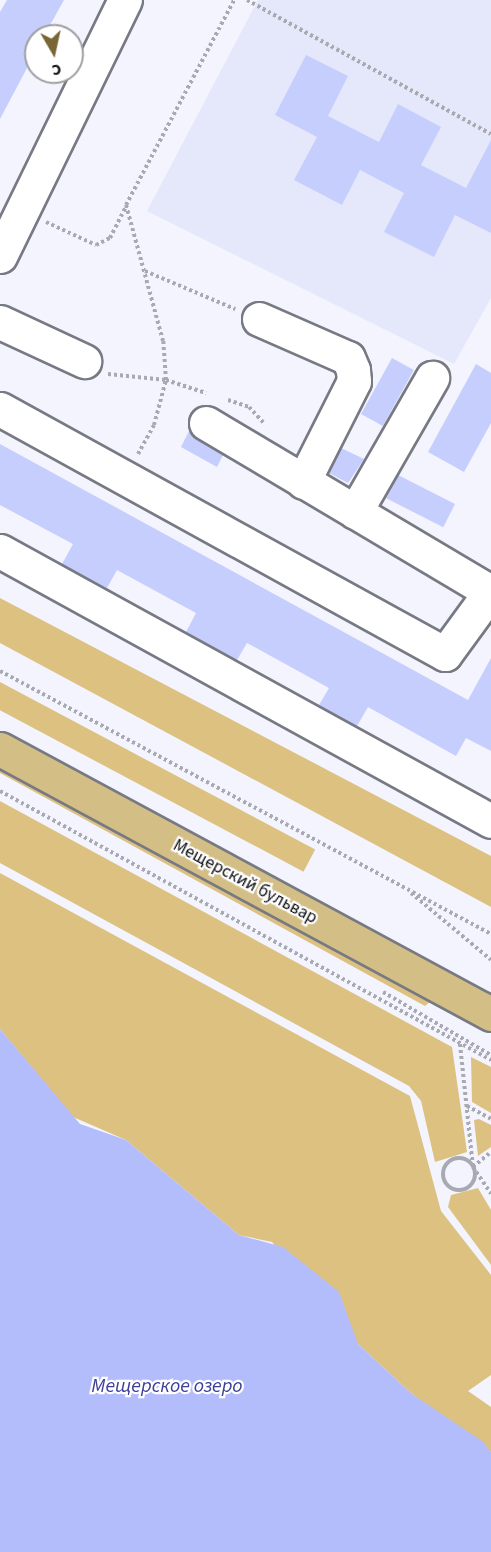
<!DOCTYPE html>
<html>
<head>
<meta charset="utf-8">
<style>
  body { margin:0 }
  #map { position:relative; width:491px; height:1552px; overflow:hidden; background:#f3f4fd; font-family:"Source Sans 3",sans-serif }
  div>[style] { position:absolute }
  .built>* { inset:0; background:#e5e8fb }
  .green>* { inset:0; background:#dcc181; transform-origin:0 0 }
  .water>* { inset:0; background:#b4bdfc }
  .building>* { inset:0; background:#c6cefe; transform-origin:0 0 }
  .path>* { height:4px; margin-top:-2px; transform-origin:0; background:repeating-linear-gradient(90deg,#a8a9b1 0 3px,transparent 0 6px) }
  .path>.ring { margin:-2px; padding:0; box-sizing:content-box; background:none; border:4px solid #a8a9b1; border-radius:50% }
  .roads { filter:drop-shadow(2px 0 #777983) drop-shadow(-2px 0 #777983) drop-shadow(0 2px #777983) drop-shadow(0 -2px #777983) }
  .minor>* { height:33px; margin:-16.5px; padding:0 16.5px; transform-origin:16.5px; border-radius:16.5px; background:#fff }
  .major>* { height:33px; margin:-16.5px; padding:0 16.5px; transform-origin:16.5px; border-radius:16.5px; background:#d3be85 }
  span { translate:-50% -50%; white-space:nowrap; text-align:center; line-height:1.15; -webkit-text-stroke:4.5px #fff; paint-order:stroke }
  .street-label { font-size:18px; color:#111216 }
  .water-label { font-size:20px; color:#3d3f98; font-style:italic }
  .north { position:absolute; left:24px; top:24px; width:60px; height:60px; box-sizing:border-box; background:#fff; border:2px solid #a0a0a2; border-radius:50%; rotate:171deg; font-size:16px; font-weight:700; line-height:24px; text-align:center; color:#111216 }
  .north::after { content:''; display:block; margin:auto; width:21px; height:27px; background:#7a6635; clip-path:polygon(50% 0,100% 100%,50% 72%,0 100%) }
</style>
</head>
<body>
<div id="map">
  <div class="built">
    <div style="clip-path:polygon(258px 0,491px 0,491px 298px,454px 364px,147px 211px)"></div>
  </div>
  <div class="green">
    <div style="clip-path:polygon(0 598px,491px 856px,491px 907px,0 643px)"></div>
    <div style="left:0;top:682px;width:357px;height:25px;rotate:28deg"></div>
    <div style="clip-path:polygon(0 765px,432px 1000px,425px 1006px,0 773px)"></div>
    <div style="clip-path:polygon(0 801px,452px 1047px,467px 1152px,435px 1162px,421px 1101px,409px 1086px,0 863px)"></div>
    <div style="clip-path:polygon(0 873px,410px 1096px,441px 1211px,491px 1275px,491px 1375px,468px 1391px,491px 1407px,491px 1452px,412px 1394px,358px 1344px,272px 1242px,239px 1235px,126px 1140px,73px 1117px,0 1029px)"></div>
    <div style="clip-path:polygon(471px 1057px,491px 1067px,491px 1113px,472px 1102px)"></div>
    <div style="clip-path:polygon(479px 1119px,491px 1125px,491px 1147px,478px 1156px,474px 1120px)"></div>
    <div style="clip-path:polygon(478px 1188px,491px 1210px,491px 1265px,448px 1207px,451px 1195px)"></div>
  </div>
  <div class="water">
    <div style="clip-path:polygon(0 1029px,80px 1124px,126px 1140px,239px 1235px,283px 1247px,339px 1292px,358px 1344px,412px 1394px,482px 1441px,491px 1452px,491px 1552px,0 1552px)"></div>
  </div>
  <div class="building">
    <div style="clip-path:polygon(7px 0,64px 0,44px 36px,36px 36px,36px 51px,0 119px,0 12px)"></div>
    <div style="clip-path:polygon(306px 55px,348px 76px,328px 116px,379px 142px,398px 104px,441px 127px,421px 165px,466px 188px,491px 140px,491px 233px,455px 215px,434px 257px,384px 232px,404px 193px,360px 170px,342px 205px,294px 180px,317px 137px,275px 115px)"></div>
    <div style="left:392px;top:358px;width:25px;height:64px;rotate:29deg"></div>
    <div style="clip-path:polygon(476px 364px,491px 373px,491px 423px,464px 472px,428px 452px)"></div>
    <div style="clip-path:polygon(189px 431px,223px 455px,217px 467px,181px 447px)"></div>
    <div style="clip-path:polygon(0 444px,468px 700px,491px 658px,491px 751px,466px 738px,456px 756px,368px 707px,357px 726px,319px 705px,329px 688px,247px 643px,237px 660px,186px 632px,196px 613px,117px 570px,107px 588px,62px 564px,73px 544px,0 505px)"></div>
    <div style="clip-path:polygon(341px 448px,364px 459px,348px 483px,329px 473px)"></div>
    <div style="left:398px;top:475px;width:64px;height:26px;rotate:27deg"></div>
  </div>
  <div class="path">
    <div style="left:247px;top:0;width:278px;rotate:28.8deg"></div>
    <div style="left:46px;top:222px;width:55px;rotate:24.7deg"></div>
    <div style="left:96px;top:245px;width:16px;rotate:-27deg"></div>
    <div style="left:110px;top:238px;width:36px;rotate:-63deg"></div>
    <div style="left:145px;top:271px;width:98px;rotate:22.9deg"></div>
    <div style="left:108px;top:374px;width:58px;rotate:5.9deg"></div>
    <div style="left:166px;top:380px;width:42px;rotate:18deg"></div>
    <div style="left:228px;top:400px;width:22px;rotate:18deg"></div>
    <div style="left:249px;top:407px;width:23px;rotate:47deg"></div>
    <div style="left:138px;top:454px;width:33px;rotate:-61deg"></div>
    <div style="left:154px;top:425px;width:47px;rotate:-75.1deg"></div>
    <div style="left:166px;top:380px;width:39px;rotate:-94deg"></div>
    <div style="left:163px;top:341px;width:141px;rotate:-105.2deg"></div>
    <div style="left:126px;top:205px;width:232px;rotate:-62.2deg"></div>
    <div style="left:0;top:671px;width:557px;rotate:28.18deg"></div>
    <div style="left:0;top:791px;width:560px;rotate:28.72deg"></div>
    <div style="left:411px;top:893px;width:104px;rotate:39.9deg"></div>
    <div style="left:383px;top:992px;width:125px;rotate:30.3deg"></div>
    <div style="left:460px;top:1044px;width:124px;rotate:84deg"></div>
    <div style="left:473px;top:1167px;width:32px;rotate:56deg"></div>
    <div style="left:467px;top:1106px;width:27px;rotate:28deg"></div>
    <div class="ring" style="left:443px;top:1158px;width:28px;height:28px"></div>
    <div style="left:473px;top:1167px;width:23px;rotate:-40deg"></div>
  </div>
  <div class="roads">
    <div class="minor">
      <div style="left:0;top:256px;width:285px;rotate:-64deg"></div>
      <div style="left:259px;top:319px;width:97px;rotate:23.7deg"></div>
      <div style="left:348px;top:358px;width:13px;rotate:67deg"></div>
      <div style="left:353px;top:370px;width:11px;rotate:85deg"></div>
      <div style="left:354px;top:381px;width:113px;rotate:116.8deg"></div>
      <div style="left:0;top:322px;width:93px;rotate:24.9deg"></div>
      <div style="left:0;top:409px;width:508px;rotate:28.84deg"></div>
      <div style="left:445px;top:654px;width:78px;rotate:-53.9deg"></div>
      <div style="left:206px;top:423px;width:329px;rotate:30.7deg"></div>
      <div style="left:355px;top:512px;width:155px;rotate:-60.1deg"></div>
      <div style="left:0;top:551px;width:560px;rotate:28.81deg"></div>
    </div>
    <div class="major">
      <div style="left:0;top:749px;width:558px;rotate:28.36deg"></div>
    </div>
  </div>
  <div class="street-label">
    <span style="left:245px;top:882px;rotate:28deg">Мещерский бульвар</span>
  </div>
  <div class="water-label">
    <span style="left:167px;top:1386px">Мещерское озеро</span>
  </div>
  <div class="north">С</div>
</div>
</body>
</html>
